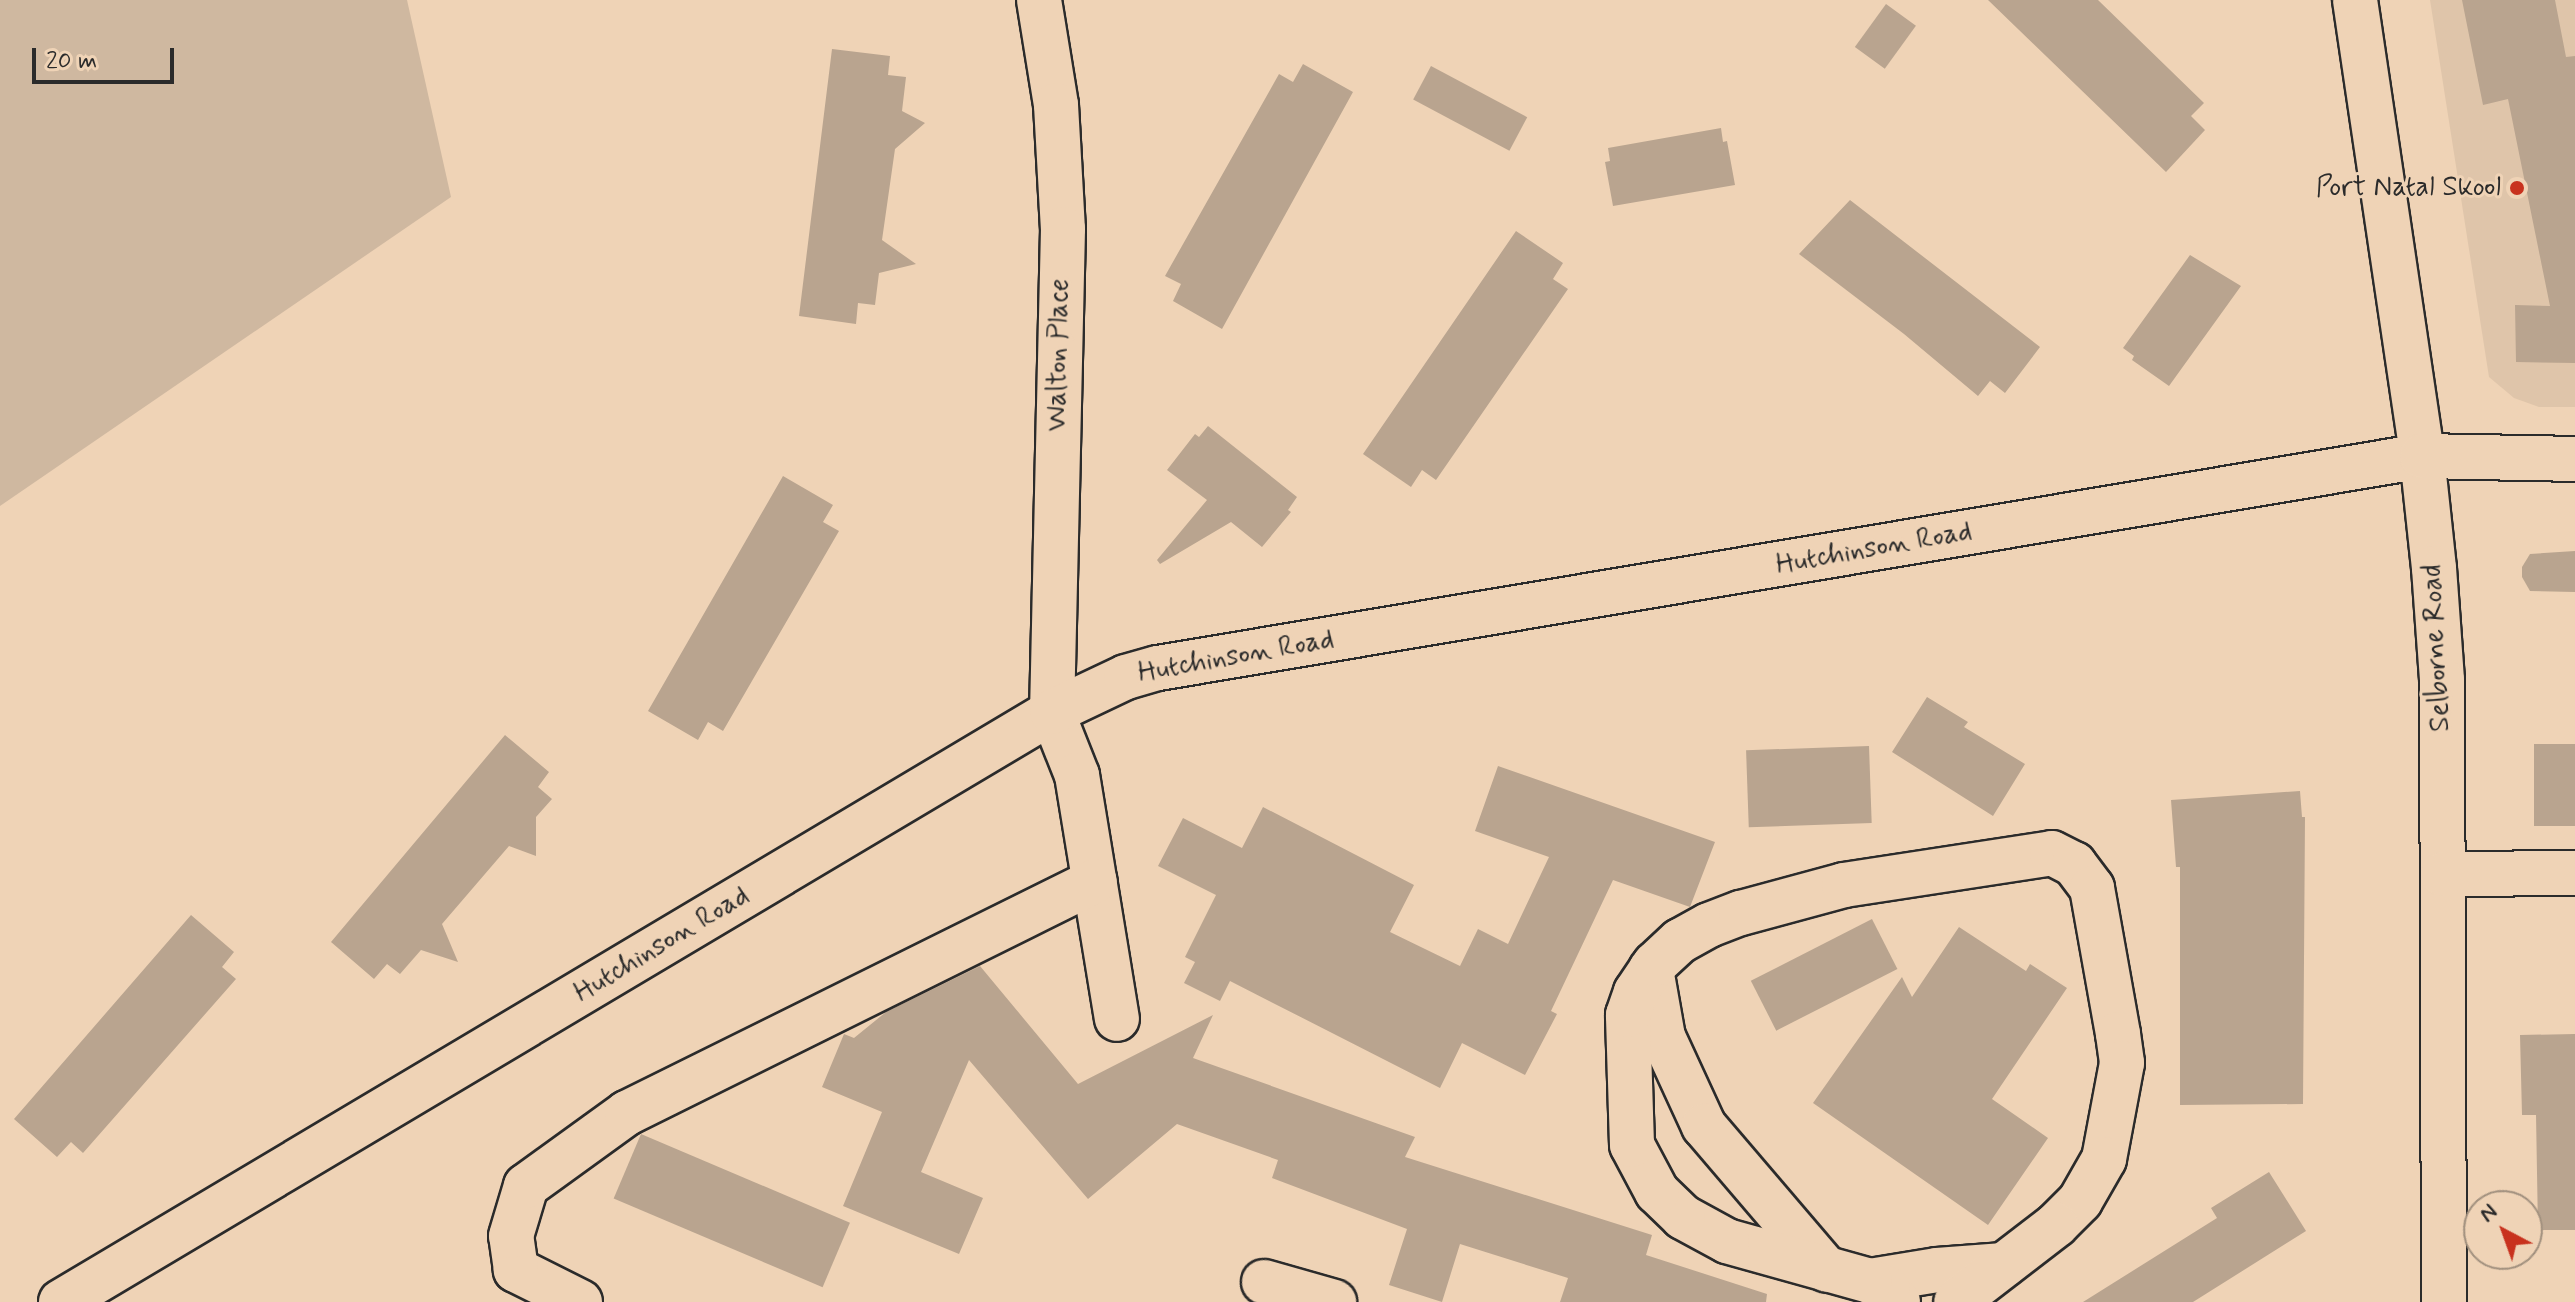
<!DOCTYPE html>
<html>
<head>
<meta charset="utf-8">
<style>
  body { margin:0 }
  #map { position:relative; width:2575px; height:1302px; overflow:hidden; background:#efd3b6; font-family:Mynerve,sans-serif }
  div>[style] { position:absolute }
  .built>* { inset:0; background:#dfc5aa }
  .green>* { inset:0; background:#cfb8a0 }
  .building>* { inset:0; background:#b9a48f; transform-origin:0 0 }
  .roads { filter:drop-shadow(2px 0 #2b2b2b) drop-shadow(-2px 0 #2b2b2b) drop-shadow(0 2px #2b2b2b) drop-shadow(0 -2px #2b2b2b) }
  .minor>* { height:44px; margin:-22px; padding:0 22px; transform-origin:22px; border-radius:22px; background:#efd3b6 }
  .dots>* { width:22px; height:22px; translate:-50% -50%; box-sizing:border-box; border:4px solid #efd3b6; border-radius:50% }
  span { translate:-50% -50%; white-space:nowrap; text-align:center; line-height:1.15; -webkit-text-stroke:6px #efd3b6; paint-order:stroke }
  .poi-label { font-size:28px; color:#2b2b2b }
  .right { translate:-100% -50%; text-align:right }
  .street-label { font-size:28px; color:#2b2b2b }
  .north { position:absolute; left:2463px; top:1190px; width:80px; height:80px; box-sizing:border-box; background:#efd3b6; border:2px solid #a1907e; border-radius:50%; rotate:319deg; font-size:22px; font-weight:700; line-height:32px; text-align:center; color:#2b2b2b }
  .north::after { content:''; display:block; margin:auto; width:28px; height:36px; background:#c8321e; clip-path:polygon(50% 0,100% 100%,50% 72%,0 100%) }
  .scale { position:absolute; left:32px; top:48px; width:142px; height:36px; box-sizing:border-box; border:4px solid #2b2b2b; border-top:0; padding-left:10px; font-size:24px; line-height:28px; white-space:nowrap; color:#2b2b2b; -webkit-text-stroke:6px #efd3b6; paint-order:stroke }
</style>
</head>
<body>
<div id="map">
  <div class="built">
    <div style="clip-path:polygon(2430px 0,2575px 0,2575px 407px,2539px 407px,2514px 398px,2489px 377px)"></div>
  </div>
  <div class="green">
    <div style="clip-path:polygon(0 0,407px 0,451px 197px,0 506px)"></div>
  </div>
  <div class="building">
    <div style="clip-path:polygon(1988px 0,2098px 0,2204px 103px,2191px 116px,2205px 130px,2166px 172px)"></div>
    <div style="clip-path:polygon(2462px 0,2555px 0,2566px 57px,2575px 56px,2575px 363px,2516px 362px,2515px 305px,2550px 306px,2508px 99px,2483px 105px)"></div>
    <div style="left:1886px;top:4px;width:37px;height:53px;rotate:36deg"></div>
    <div style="clip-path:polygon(832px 49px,890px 56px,888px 75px,906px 77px,902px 111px,925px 123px,895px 149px,882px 240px,916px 264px,879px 273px,875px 305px,858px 303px,856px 324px,799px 316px)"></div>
    <div style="clip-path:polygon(1303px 64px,1353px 92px,1222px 329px,1173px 301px,1181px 284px,1165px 276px,1279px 74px,1293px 82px)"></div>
    <div style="left:1431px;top:66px;width:109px;height:38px;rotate:28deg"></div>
    <div style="clip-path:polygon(1721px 128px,1723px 142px,1727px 141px,1735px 185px,1613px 206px,1605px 162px,1610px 161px,1608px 148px)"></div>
    <div style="clip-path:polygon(1850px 200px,2040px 347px,2005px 393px,1990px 381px,1978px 396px,1904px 334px,1799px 254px)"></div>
    <div style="clip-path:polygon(1516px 231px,1563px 263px,1553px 279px,1568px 289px,1436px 480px,1422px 470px,1411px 487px,1363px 454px)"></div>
    <div style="clip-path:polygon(2190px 255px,2241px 286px,2169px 386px,2132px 360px,2134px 356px,2123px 348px)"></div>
    <div style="clip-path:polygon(1208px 426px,1297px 497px,1288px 510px,1291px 512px,1262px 547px,1231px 522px,1160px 564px,1157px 560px,1207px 500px,1167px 470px,1195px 434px,1199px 437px)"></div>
    <div style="clip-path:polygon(783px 476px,833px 505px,823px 522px,839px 531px,723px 731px,708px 722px,698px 740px,648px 711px)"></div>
    <div style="clip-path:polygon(2575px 551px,2575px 592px,2530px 591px,2522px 577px,2522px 567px,2530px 554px)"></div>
    <div style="clip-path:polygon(1927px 697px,1968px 722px,1964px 727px,2025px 764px,1993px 816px,1892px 752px)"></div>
    <div style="clip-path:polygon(505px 735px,549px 772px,538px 787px,552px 799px,536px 817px,536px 856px,509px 846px,442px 924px,458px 962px,421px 950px,400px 974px,387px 964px,374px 979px,331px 942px)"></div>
    <div style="left:2534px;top:744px;width:41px;height:82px"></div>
    <div style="left:1869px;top:746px;width:77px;height:123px;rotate:88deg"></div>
    <div style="clip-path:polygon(1498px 766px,1715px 842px,1690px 907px,1613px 880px,1551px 1011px,1557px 1014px,1525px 1075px,1462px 1043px,1440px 1088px,1230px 981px,1220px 1001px,1184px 983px,1195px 962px,1185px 957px,1216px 895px,1158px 866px,1183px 818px,1242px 848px,1263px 807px,1414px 885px,1390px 932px,1460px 966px,1478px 929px,1508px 944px,1549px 857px,1475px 831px)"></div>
    <div style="clip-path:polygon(2300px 791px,2302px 817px,2305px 817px,2303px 1104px,2180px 1105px,2180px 867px,2176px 867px,2171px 800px)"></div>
    <div style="clip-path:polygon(191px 915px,234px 952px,222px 967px,236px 979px,83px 1153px,71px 1142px,57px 1157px,14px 1119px)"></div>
    <div style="left:1872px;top:919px;width:56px;height:136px;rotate:63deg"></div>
    <div style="clip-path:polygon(1959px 927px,2026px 971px,2030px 964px,2067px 988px,1992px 1099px,2048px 1138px,1988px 1225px,1813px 1103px,1902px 977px,1912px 997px)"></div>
    <div style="clip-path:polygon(980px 966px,1078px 1084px,1213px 1015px,1193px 1058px,1415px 1137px,1405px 1157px,1652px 1235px,1646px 1255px,1767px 1294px,1766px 1302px,1560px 1302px,1568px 1278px,1460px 1244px,1442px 1302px,1389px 1285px,1407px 1229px,1272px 1178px,1278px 1160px,1177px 1124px,1088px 1199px,969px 1060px,921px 1172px,983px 1198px,959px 1254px,843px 1206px,882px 1112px,822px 1087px,844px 1034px,854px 1038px,886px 1012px)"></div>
    <div style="clip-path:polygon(2575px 1034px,2575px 1230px,2538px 1230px,2536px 1115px,2522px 1115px,2520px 1035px)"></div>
    <div style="left:641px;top:1134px;width:227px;height:70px;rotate:23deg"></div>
    <div style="clip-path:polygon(2269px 1172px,2306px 1231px,2193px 1302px,2083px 1302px,2217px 1218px,2211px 1208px)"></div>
  </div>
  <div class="roads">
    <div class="minor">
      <div style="left:1039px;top:0;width:106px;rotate:80.8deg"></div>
      <div style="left:1056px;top:105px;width:124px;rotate:86.8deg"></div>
      <div style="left:1063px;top:229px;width:483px;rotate:91.3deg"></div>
      <div style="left:1052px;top:712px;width:68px;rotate:68.4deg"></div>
      <div style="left:1077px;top:775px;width:247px;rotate:80.7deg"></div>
      <div style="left:2355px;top:0;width:461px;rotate:81.6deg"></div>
      <div style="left:2422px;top:456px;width:113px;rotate:83.9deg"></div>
      <div style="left:2434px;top:568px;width:112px;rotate:85.9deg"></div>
      <div style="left:2442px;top:680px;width:622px;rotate:89.82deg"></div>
      <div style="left:2443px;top:874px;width:132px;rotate:-0.4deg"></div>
      <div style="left:1651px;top:969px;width:69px;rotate:80deg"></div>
      <div style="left:1663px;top:1037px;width:98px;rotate:65.3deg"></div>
      <div style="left:1704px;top:1126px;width:189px;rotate:49.5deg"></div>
      <div style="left:1870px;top:1281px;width:68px;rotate:-9.3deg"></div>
      <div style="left:1937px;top:1270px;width:67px;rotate:-4.3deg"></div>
      <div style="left:1264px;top:1282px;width:73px;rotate:15.9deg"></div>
      <div style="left:61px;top:1302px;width:1153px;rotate:-30.77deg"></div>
      <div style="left:1052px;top:712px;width:82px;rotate:-25.3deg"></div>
      <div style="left:1126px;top:677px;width:33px;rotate:-16deg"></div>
      <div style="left:1158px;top:668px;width:1282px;rotate:-9.52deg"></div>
      <div style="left:2422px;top:456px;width:153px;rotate:1.1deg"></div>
      <div style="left:580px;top:1302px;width:72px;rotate:-153.4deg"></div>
      <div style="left:516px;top:1270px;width:34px;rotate:-98deg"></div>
      <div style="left:511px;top:1236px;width:52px;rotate:-73.3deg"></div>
      <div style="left:526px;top:1186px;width:125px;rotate:-35.9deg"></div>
      <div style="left:627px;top:1113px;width:522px;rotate:-26.37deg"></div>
      <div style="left:1898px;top:1302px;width:16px;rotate:-128deg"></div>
      <div style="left:1888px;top:1289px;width:20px;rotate:-156deg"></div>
      <div style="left:1870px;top:1281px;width:148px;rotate:-164.4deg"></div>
      <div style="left:1727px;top:1241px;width:50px;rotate:-151.4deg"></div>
      <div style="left:1683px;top:1217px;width:36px;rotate:-136deg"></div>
      <div style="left:1657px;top:1192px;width:53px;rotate:-118deg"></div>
      <div style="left:1632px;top:1145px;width:130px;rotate:-91.8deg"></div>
      <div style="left:1628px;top:1015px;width:24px;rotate:-71deg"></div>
      <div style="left:1636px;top:992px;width:34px;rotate:-56deg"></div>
      <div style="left:1655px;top:964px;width:34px;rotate:-43deg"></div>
      <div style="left:1680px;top:941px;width:33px;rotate:-29deg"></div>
      <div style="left:1709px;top:925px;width:34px;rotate:-21deg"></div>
      <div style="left:1741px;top:913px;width:107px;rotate:-15.2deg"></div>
      <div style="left:1844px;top:885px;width:210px;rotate:-8.7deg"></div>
      <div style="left:2052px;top:853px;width:25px;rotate:27deg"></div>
      <div style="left:2074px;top:864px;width:30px;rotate:53deg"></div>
      <div style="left:2092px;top:888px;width:148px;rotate:79.9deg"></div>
      <div style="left:2118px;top:1034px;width:29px;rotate:82deg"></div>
      <div style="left:2122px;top:1063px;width:98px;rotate:100.6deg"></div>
      <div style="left:2104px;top:1159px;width:48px;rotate:119.7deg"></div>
      <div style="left:2080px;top:1201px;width:34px;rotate:135deg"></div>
      <div style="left:2056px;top:1225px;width:126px;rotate:142.4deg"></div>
    </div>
  </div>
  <div class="dots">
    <div style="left:2517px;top:188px;background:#c8321e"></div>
  </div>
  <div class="poi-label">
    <span class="right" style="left:2501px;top:188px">Port Natal Skool</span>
  </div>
  <div class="street-label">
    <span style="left:1059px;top:355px;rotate:-89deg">Walton Place</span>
    <span style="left:1874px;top:549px;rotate:-10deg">Hutchinson Road</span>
    <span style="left:2437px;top:648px;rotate:-93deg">Selborne Road</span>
    <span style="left:1236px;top:657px;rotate:-10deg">Hutchinson Road</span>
    <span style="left:662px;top:945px;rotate:-31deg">Hutchinson Road</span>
  </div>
  <div class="north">N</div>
  <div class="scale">20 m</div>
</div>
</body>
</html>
